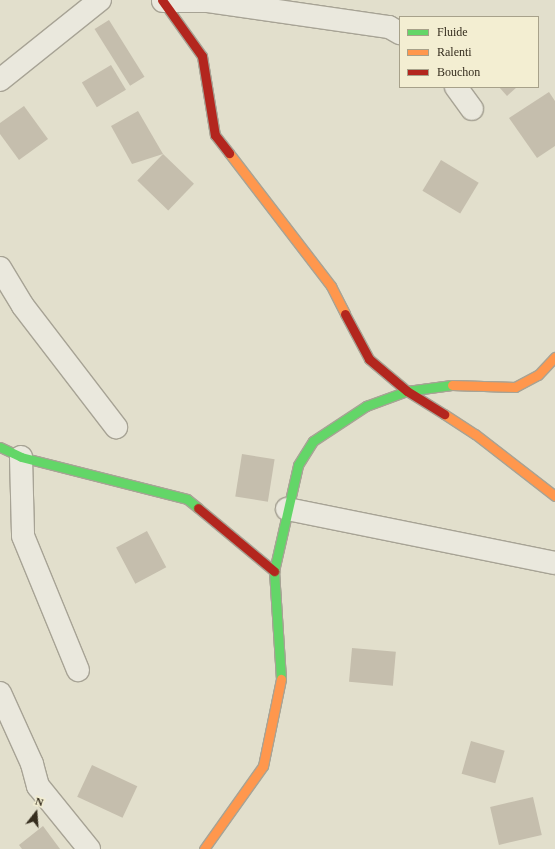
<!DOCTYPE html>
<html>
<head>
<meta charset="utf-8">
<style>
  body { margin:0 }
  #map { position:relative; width:555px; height:849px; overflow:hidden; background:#e2dfcc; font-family:"Times New Roman",serif }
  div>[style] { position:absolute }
  .building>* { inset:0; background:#c5bead; transform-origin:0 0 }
  .roads { filter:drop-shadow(1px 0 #a7a395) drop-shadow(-1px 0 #a7a395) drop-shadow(0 1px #a7a395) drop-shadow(0 -1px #a7a395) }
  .street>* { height:22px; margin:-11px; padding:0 11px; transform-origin:11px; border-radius:11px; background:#eae8dd }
  .fast>* { height:9px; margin:-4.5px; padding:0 4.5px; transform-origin:4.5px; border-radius:4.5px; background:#63d668 }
  .slow>* { height:9px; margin:-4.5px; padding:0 4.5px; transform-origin:4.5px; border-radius:4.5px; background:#ff974d }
  .jam>* { height:9px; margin:-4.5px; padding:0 4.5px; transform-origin:4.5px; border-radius:4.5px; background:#b3261e }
  span { translate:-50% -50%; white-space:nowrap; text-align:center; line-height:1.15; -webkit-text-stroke:3px #f3eed2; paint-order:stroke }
  .legend { position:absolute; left:399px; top:16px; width:140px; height:72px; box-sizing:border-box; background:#f3eed2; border:1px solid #a7a18a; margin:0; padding:5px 7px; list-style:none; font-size:12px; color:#352d1e }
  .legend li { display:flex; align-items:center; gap:8px; height:20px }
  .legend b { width:20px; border:1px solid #a7a18a }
  .north { position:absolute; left:16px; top:793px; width:40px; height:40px; -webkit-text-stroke:3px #f3eed2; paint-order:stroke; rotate:17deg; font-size:11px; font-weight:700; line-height:16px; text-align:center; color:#352d1e }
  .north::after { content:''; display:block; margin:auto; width:14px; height:18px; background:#352d1e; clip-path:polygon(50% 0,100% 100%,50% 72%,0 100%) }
</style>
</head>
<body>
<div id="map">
  <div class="building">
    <div style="left:109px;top:20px;width:67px;height:17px;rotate:58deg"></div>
    <div style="left:111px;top:65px;width:29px;height:34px;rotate:59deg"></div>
    <div style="clip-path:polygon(499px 87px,517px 87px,507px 96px)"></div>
    <div style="clip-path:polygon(549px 92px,555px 101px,555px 146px,537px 158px,509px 118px)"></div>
    <div style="clip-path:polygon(24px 106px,48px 139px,19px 160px,0 134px,0 123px)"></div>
    <div style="clip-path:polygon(138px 111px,163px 154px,132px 164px,111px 126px)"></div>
    <div style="left:163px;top:154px;width:43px;height:37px;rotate:44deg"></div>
    <div style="left:441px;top:160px;width:44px;height:36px;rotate:31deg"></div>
    <div style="left:242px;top:454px;width:33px;height:43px;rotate:9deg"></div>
    <div style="left:147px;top:531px;width:41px;height:35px;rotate:62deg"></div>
    <div style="left:352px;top:648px;width:44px;height:34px;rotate:5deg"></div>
    <div style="left:471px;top:741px;width:35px;height:34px;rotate:16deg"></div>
    <div style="left:92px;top:765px;width:50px;height:35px;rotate:25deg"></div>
    <div style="left:533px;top:797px;width:39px;height:44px;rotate:77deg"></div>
    <div style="clip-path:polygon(43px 826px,60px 849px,22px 849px,19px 845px)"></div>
  </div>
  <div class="roads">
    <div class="street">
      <div style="left:163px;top:1px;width:45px"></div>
      <div style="left:208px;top:1px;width:183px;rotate:8.2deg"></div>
      <div style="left:389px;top:27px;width:13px;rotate:29deg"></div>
      <div style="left:0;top:80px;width:128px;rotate:-38.7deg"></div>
      <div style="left:456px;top:87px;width:27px;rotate:54deg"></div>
      <div style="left:0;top:268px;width:44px;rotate:58.8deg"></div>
      <div style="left:23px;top:306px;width:153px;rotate:52.5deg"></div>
      <div style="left:21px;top:457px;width:79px;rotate:88.5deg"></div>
      <div style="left:23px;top:536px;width:145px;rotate:67.7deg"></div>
      <div style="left:287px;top:509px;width:273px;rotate:11.4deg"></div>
      <div style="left:0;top:693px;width:78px;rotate:65.7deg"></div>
      <div style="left:32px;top:764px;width:23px;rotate:75deg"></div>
      <div style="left:38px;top:786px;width:81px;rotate:51deg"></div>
    </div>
    <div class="fast">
      <div style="left:0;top:447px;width:23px;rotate:25deg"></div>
      <div style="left:21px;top:457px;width:171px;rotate:14.2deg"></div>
      <div style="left:187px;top:499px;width:14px;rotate:39deg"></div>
      <div style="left:281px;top:679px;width:108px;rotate:-93.7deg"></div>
      <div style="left:274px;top:571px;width:109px;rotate:-77.2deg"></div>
      <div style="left:298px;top:465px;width:28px;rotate:-58deg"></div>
      <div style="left:313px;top:441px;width:64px;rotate:-33.4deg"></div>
      <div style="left:366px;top:406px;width:44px;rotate:-20.1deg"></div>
      <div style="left:407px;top:391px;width:45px;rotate:-7.6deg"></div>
    </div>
    <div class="slow">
      <div style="left:229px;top:153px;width:168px;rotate:52.5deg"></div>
      <div style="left:331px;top:286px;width:31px;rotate:63deg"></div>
      <div style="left:452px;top:385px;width:63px;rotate:1.8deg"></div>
      <div style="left:515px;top:387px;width:26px;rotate:-28deg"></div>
      <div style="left:538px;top:375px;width:25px;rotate:-47deg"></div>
      <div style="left:444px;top:414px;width:37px;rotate:33deg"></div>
      <div style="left:475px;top:434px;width:101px;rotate:37.8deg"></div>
      <div style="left:204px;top:849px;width:102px;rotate:-54.6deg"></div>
      <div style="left:263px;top:766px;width:89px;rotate:-78.3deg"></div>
    </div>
    <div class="jam">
      <div style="left:162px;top:0;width:69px;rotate:54.5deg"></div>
      <div style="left:202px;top:56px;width:80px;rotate:80.7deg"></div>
      <div style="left:215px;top:135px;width:23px;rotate:52deg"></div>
      <div style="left:345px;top:314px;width:51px;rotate:61.9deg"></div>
      <div style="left:369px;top:359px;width:50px;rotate:40.1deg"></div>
      <div style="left:407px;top:391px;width:44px;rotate:31.9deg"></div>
      <div style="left:198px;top:508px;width:99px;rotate:39.7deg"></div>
    </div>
  </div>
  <ul class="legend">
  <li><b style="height:5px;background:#63d668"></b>Fluide</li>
  <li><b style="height:5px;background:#ff974d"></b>Ralenti</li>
  <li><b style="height:5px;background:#b3261e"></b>Bouchon</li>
  </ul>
  <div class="north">N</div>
</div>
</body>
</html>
